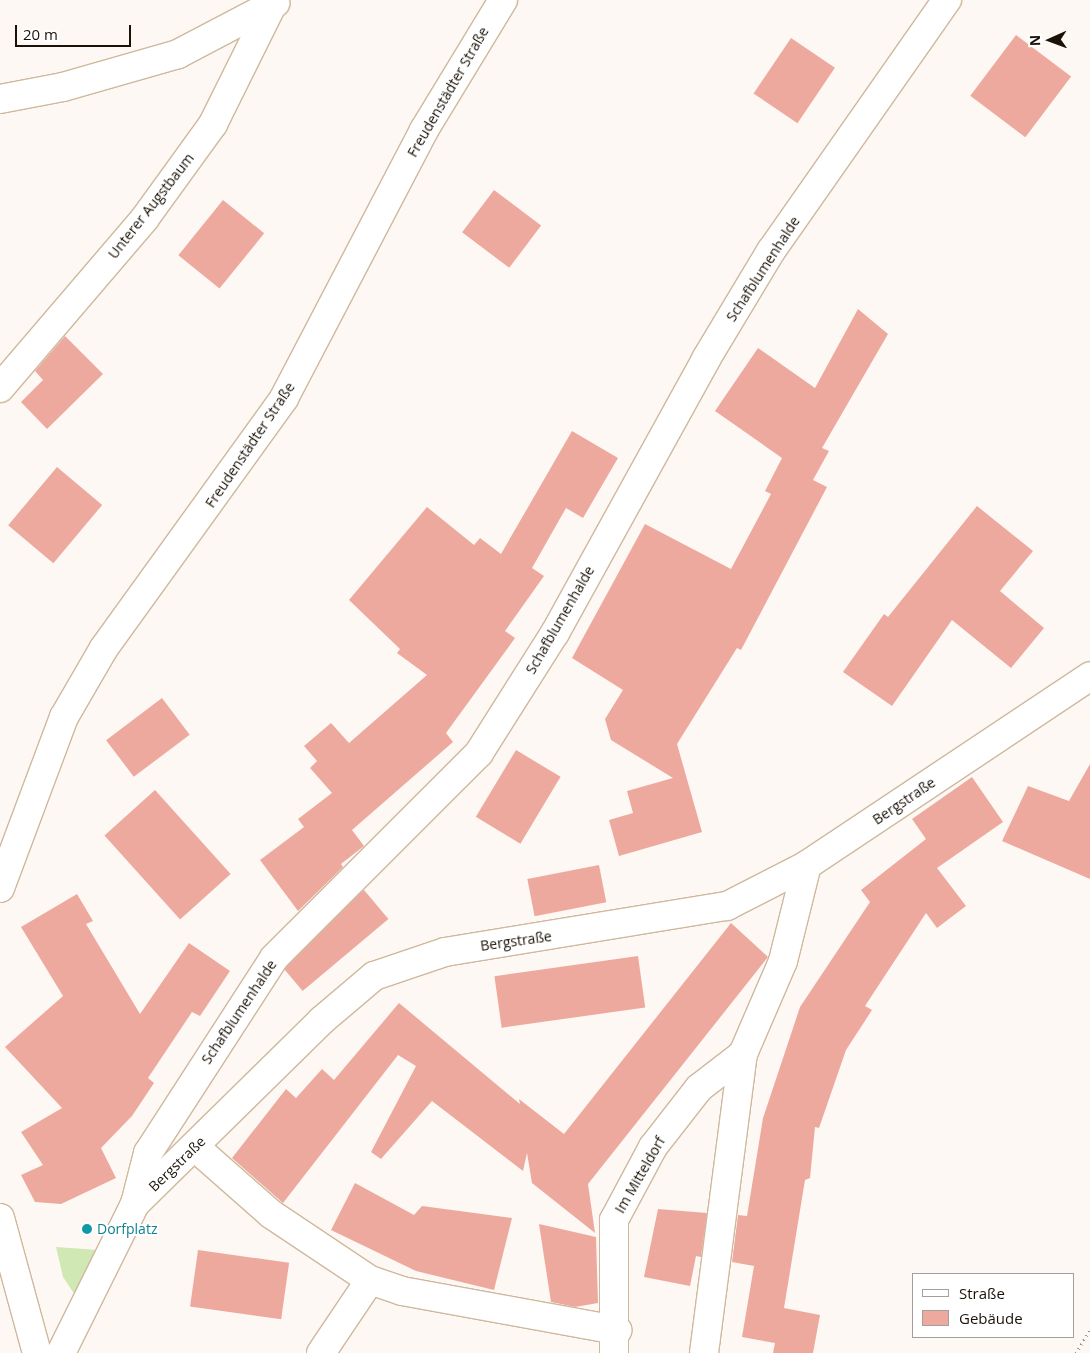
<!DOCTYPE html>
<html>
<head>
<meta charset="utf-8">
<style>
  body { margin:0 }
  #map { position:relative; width:1090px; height:1353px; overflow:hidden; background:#fdf8f3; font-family:"Open Sans",sans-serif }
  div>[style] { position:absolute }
  .green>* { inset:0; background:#d0e8b3 }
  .building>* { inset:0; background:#eea99f; transform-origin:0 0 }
  .path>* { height:3px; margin-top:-1.5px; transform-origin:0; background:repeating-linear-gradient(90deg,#98928a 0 1px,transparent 0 5px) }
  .roads { filter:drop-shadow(1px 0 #cfb89d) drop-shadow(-1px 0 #cfb89d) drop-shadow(0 1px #cfb89d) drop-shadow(0 -1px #cfb89d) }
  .minor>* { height:28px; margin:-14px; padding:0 14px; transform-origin:14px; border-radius:14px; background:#fff }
  .dots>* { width:14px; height:14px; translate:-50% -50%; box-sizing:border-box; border:2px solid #fff; border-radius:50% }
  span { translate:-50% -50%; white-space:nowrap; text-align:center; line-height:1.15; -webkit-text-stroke:4px #fff; paint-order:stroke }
  .street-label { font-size:14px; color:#1a1208 }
  .culture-label { font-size:14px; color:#0d838f }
  .left { translate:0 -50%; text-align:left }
  .legend { position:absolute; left:912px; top:1273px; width:162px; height:65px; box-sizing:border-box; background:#fff; border:1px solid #a3a09c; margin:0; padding:6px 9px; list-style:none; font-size:15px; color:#1a1208 }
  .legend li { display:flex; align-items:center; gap:10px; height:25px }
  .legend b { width:25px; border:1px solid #a3a09c }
  .north { position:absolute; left:1025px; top:15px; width:50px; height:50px; -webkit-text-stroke:4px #fff; paint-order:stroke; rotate:268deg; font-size:14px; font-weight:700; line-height:20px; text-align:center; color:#1a1208 }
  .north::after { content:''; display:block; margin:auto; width:18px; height:22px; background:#1a1208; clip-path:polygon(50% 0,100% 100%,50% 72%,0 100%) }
  .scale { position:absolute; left:15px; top:25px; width:116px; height:22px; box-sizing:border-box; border:2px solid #1a1208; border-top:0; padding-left:6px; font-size:15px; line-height:18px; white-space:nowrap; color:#1a1208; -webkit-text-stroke:4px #fff; paint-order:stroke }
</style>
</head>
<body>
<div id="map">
  <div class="green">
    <div style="clip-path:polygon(56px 1247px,98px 1250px,75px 1295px,63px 1277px)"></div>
  </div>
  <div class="building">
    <div style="left:1016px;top:35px;width:69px;height:76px;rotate:37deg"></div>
    <div style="left:791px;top:38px;width:53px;height:67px;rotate:34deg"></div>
    <div style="left:494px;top:190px;width:59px;height:53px;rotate:37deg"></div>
    <div style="left:223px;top:200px;width:53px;height:71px;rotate:39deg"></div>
    <div style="clip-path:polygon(858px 309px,888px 334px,822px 448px,829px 451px,813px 480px,827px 487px,741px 650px,737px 648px,677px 744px,702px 832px,619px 856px,609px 820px,633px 813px,627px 791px,673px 778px,611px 740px,605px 719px,623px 690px,572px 658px,645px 524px,731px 569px,771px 494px,765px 491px,782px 458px,715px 411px,758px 348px,815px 388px)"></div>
    <div style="clip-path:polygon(65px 336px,103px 374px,47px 429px,21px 402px,43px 380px,35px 371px)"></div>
    <div style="clip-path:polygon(572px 431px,618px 458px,583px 518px,566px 508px,532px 568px,544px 576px,505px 631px,515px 638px,446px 733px,453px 742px,352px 830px,364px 846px,341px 864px,343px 867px,298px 911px,260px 860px,304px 827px,298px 819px,332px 793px,310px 768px,317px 761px,304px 746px,331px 723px,349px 743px,427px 675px,397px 653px,400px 649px,349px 600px,427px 507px,474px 545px,480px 538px,501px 554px)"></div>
    <div style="left:57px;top:467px;width:59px;height:76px;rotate:40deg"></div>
    <div style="clip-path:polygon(977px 506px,1033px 551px,1000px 591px,1044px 628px,1011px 668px,952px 620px,892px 706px,843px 672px,884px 614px,888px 617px)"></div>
    <div style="left:162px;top:698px;width:46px;height:70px;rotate:53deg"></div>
    <div style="left:516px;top:750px;width:52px;height:78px;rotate:31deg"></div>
    <div style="clip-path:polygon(1090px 764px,1090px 879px,1002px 841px,1028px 786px,1069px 801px)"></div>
    <div style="clip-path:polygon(972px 777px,1003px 822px,937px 868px,966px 906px,937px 928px,926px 913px,865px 1006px,872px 1010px,846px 1050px,819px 1128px,815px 1127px,810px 1178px,805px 1180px,784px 1308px,820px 1315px,813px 1353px,773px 1353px,775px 1343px,742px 1337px,754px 1266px,732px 1262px,738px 1215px,747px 1216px,763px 1118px,800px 1007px,870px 902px,861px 890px,926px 839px,912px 819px)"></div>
    <div style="left:155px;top:790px;width:113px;height:68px;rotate:48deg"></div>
    <div style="left:599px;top:865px;width:38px;height:73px;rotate:79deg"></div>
    <div style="left:364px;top:890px;width:38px;height:112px;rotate:50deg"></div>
    <div style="clip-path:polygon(77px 894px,93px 921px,86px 924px,140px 1014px,189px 943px,230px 971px,200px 1016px,192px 1012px,148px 1078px,154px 1083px,132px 1116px,101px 1148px,116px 1178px,61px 1204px,35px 1202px,21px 1175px,43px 1165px,21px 1132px,62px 1108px,5px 1047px,63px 996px,21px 927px)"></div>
    <div style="clip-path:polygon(731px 923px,768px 957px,588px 1184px,595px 1233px,532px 1183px,527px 1153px,523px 1171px,432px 1101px,381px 1159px,371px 1152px,416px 1066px,398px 1055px,283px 1203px,232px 1158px,286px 1089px,296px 1098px,322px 1069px,334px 1080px,399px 1003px,520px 1104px,519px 1099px,564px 1134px)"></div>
    <div style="left:638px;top:956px;width:52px;height:145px;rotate:82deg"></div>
    <div style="clip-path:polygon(355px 1183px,414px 1215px,422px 1206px,512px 1218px,494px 1290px,416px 1271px,331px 1230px)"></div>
    <div style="clip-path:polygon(658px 1209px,707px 1213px,701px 1257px,696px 1256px,690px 1286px,644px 1277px)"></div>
    <div style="clip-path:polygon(539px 1224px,596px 1237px,598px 1303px,575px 1307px,551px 1302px)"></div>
    <div style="left:198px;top:1250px;width:92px;height:57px;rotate:8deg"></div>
  </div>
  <div class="path">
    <div style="left:1076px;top:1353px;width:27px;rotate:-59deg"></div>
  </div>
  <div class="roads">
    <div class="minor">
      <div style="left:0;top:99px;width:64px;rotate:-10.8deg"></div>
      <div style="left:63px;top:87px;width:120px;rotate:-16deg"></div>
      <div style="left:178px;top:54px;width:110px;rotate:-27.7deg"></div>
      <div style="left:0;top:388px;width:223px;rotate:-49.5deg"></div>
      <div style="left:145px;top:218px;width:116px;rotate:-54.1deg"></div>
      <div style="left:213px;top:124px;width:133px;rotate:-63.6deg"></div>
      <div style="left:0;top:888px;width:183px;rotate:-69.5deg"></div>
      <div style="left:64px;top:717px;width:80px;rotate:-59.9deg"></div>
      <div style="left:104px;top:648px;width:308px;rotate:-54.2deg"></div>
      <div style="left:284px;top:398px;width:302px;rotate:-62.4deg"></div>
      <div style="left:424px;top:130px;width:152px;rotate:-58.7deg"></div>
      <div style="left:195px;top:1147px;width:101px;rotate:41.4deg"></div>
      <div style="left:271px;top:1214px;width:119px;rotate:33.7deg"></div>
      <div style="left:370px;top:1280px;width:34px;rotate:19deg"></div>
      <div style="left:402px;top:1291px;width:219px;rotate:10.3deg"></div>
      <div style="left:135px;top:1204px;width:53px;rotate:-75.7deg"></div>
      <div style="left:148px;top:1153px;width:232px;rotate:-57.1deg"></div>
      <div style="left:274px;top:958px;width:290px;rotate:-45deg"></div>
      <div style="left:479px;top:753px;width:142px;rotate:-57.7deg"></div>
      <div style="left:555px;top:633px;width:313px;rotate:-61.1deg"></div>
      <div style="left:706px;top:359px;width:126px;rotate:-59deg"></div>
      <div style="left:771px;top:251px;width:307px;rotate:-55deg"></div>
      <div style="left:0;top:1218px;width:140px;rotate:74.7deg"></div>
      <div style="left:61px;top:1353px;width:166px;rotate:-63.6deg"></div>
      <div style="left:135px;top:1204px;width:261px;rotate:-44.5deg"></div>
      <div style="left:321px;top:1021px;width:70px;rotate:-40.3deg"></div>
      <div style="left:374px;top:976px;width:75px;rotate:-18.7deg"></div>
      <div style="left:445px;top:952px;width:286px;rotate:-9.3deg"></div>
      <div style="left:727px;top:906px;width:90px;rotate:-27.1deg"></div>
      <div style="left:807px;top:865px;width:340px;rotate:-33.7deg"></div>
      <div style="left:321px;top:1353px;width:88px;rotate:-56.1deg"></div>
      <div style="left:614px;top:1353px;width:133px;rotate:-90deg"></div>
      <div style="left:614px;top:1220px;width:83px;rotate:-61.9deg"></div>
      <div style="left:653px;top:1147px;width:75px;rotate:-52.1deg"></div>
      <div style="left:699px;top:1088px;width:56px;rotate:-37.7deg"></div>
      <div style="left:743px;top:1054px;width:101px;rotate:-66.7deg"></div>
      <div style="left:783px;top:961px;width:99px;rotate:-76deg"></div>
      <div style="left:704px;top:1353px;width:302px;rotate:-82.6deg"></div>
    </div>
  </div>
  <div class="dots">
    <div style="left:87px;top:1229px;background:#0f9aa8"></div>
  </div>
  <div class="street-label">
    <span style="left:448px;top:92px;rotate:-60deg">Freudenstädter Straße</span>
    <span style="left:151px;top:206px;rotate:-52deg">Unterer Augstbaum</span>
    <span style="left:763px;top:269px;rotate:-57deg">Schafblumenhalde</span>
    <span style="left:250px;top:445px;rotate:-56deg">Freudenstädter Straße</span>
    <span style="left:560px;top:620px;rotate:-60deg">Schafblumenhalde</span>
    <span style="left:904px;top:801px;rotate:-34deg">Bergstraße</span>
    <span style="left:516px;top:941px;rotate:-8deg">Bergstraße</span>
    <span style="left:239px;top:1012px;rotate:-56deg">Schafblumenhalde</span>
    <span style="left:177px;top:1164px;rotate:-44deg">Bergstraße</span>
    <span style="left:640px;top:1175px;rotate:-60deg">Im Mitteldorf</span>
  </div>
  <div class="culture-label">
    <span class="left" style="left:97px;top:1229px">Dorfplatz</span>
  </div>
  <ul class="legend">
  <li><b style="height:6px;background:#fff"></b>Straße</li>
  <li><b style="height:14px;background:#eea99f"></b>Gebäude</li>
  </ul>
  <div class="north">N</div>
  <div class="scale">20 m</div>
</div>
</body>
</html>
